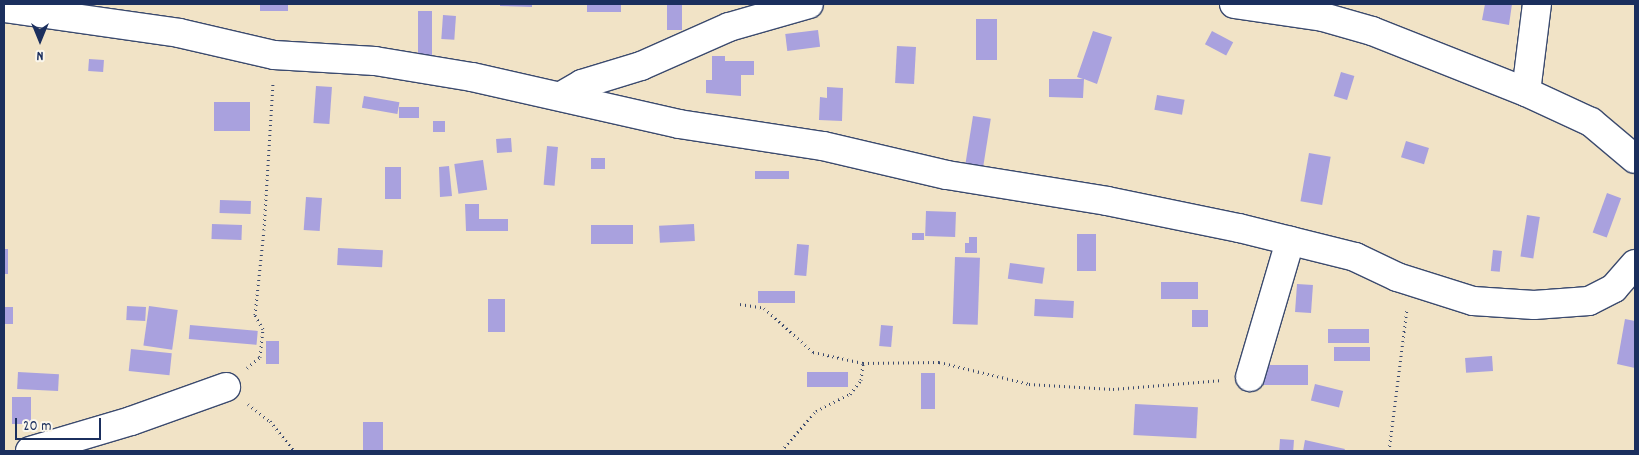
<!DOCTYPE html>
<html>
<head>
<meta charset="utf-8">
<style>
  body { margin:0 }
  #map { position:relative; width:1639px; height:455px; overflow:hidden; background:#f1e3c6; font-family:Dekko,sans-serif }
  div>[style] { position:absolute }
  .building>* { inset:0; background:#a9a1de; transform-origin:0 0 }
  .path>* { height:3px; margin-top:-1.5px; transform-origin:0; background:repeating-linear-gradient(90deg,#3b4a6e 0 1px,transparent 0 5px) }
  .roads { filter:drop-shadow(1px 0 #3b4a6e) drop-shadow(-1px 0 #3b4a6e) drop-shadow(0 1px #3b4a6e) drop-shadow(0 -1px #3b4a6e) }
  .minor>* { height:28px; margin:-14px; padding:0 14px; transform-origin:14px; border-radius:14px; background:#fff }
  span { translate:-50% -50%; white-space:nowrap; text-align:center; line-height:1.15; -webkit-text-stroke:4px #fbf7ec; paint-order:stroke }
  .frame { position:absolute; inset:0; border:5px solid #1b2f5e; pointer-events:none }
  .north { position:absolute; left:15px; top:15px; width:50px; height:50px; -webkit-text-stroke:4px #fbf7ec; paint-order:stroke; rotate:180deg; font-size:14px; font-weight:700; line-height:20px; text-align:center; color:#1b2f5e }
  .north::after { content:''; display:block; margin:auto; width:18px; height:22px; background:#1b2f5e; clip-path:polygon(50% 0,100% 100%,50% 72%,0 100%) }
  .scale { position:absolute; left:15px; top:418px; width:86px; height:22px; box-sizing:border-box; border:2px solid #1b2f5e; border-top:0; padding-left:6px; font-size:15px; line-height:18px; white-space:nowrap; color:#1b2f5e; -webkit-text-stroke:4px #fbf7ec; paint-order:stroke }
</style>
</head>
<body>
<div id="map">
  <div class="building">
    <div style="left:260px;top:4px;width:28px;height:7px"></div>
    <div style="clip-path:polygon(500px 4px,532px 4px,532px 7px,500px 6px)"></div>
    <div style="left:587px;top:4px;width:34px;height:8px"></div>
    <div style="left:667px;top:4px;width:15px;height:26px"></div>
    <div style="clip-path:polygon(1485px 4px,1512px 4px,1509px 25px,1482px 20px)"></div>
    <div style="left:418px;top:11px;width:14px;height:44px"></div>
    <div style="left:443px;top:15px;width:13px;height:24px;rotate:4deg"></div>
    <div style="left:976px;top:19px;width:21px;height:41px"></div>
    <div style="left:818px;top:30px;width:17px;height:33px;rotate:83deg"></div>
    <div style="clip-path:polygon(1093px 31px,1112px 37px,1097px 84px,1084px 79px,1083px 98px,1049px 97px,1049px 79px,1083px 79px,1077px 77px)"></div>
    <div style="left:1212px;top:31px;width:24px;height:15px;rotate:28deg"></div>
    <div style="left:897px;top:46px;width:19px;height:37px;rotate:3deg"></div>
    <div style="clip-path:polygon(712px 56px,725px 56px,725px 61px,754px 61px,754px 75px,741px 75px,741px 96px,706px 93px,706px 80px,712px 80px)"></div>
    <div style="left:89px;top:59px;width:15px;height:12px;rotate:4deg"></div>
    <div style="left:1341px;top:72px;width:14px;height:25px;rotate:17deg"></div>
    <div style="left:316px;top:86px;width:16px;height:37px;rotate:4deg"></div>
    <div style="clip-path:polygon(827px 87px,843px 88px,842px 121px,819px 120px,820px 97px,827px 98px)"></div>
    <div style="left:1157px;top:95px;width:28px;height:15px;rotate:10deg"></div>
    <div style="left:364px;top:96px;width:36px;height:12px;rotate:10deg"></div>
    <div style="left:214px;top:102px;width:36px;height:29px"></div>
    <div style="left:399px;top:107px;width:20px;height:11px"></div>
    <div style="left:973px;top:116px;width:18px;height:49px;rotate:9deg"></div>
    <div style="left:433px;top:121px;width:12px;height:11px"></div>
    <div style="left:511px;top:138px;width:14px;height:15px;rotate:86deg"></div>
    <div style="left:1406px;top:141px;width:24px;height:17px;rotate:17deg"></div>
    <div style="left:547px;top:146px;width:11px;height:39px;rotate:5deg"></div>
    <div style="left:1309px;top:153px;width:22px;height:49px;rotate:10deg"></div>
    <div style="left:591px;top:158px;width:14px;height:11px"></div>
    <div style="left:483px;top:160px;width:30px;height:29px;rotate:82deg"></div>
    <div style="clip-path:polygon(449px 166px,452px 196px,440px 197px,439px 167px)"></div>
    <div style="left:385px;top:167px;width:16px;height:32px"></div>
    <div style="left:755px;top:171px;width:34px;height:8px"></div>
    <div style="left:1607px;top:193px;width:15px;height:42px;rotate:20deg"></div>
    <div style="left:306px;top:197px;width:16px;height:33px;rotate:4deg"></div>
    <div style="left:220px;top:200px;width:31px;height:13px;rotate:2deg"></div>
    <div style="clip-path:polygon(465px 204px,479px 204px,479px 219px,508px 219px,508px 231px,466px 231px)"></div>
    <div style="left:926px;top:211px;width:30px;height:25px;rotate:2deg"></div>
    <div style="left:1527px;top:215px;width:13px;height:42px;rotate:9deg"></div>
    <div style="left:212px;top:224px;width:30px;height:15px;rotate:2deg"></div>
    <div style="left:694px;top:224px;width:17px;height:35px;rotate:87deg"></div>
    <div style="left:591px;top:225px;width:42px;height:19px"></div>
    <div style="left:912px;top:233px;width:12px;height:7px"></div>
    <div style="left:1077px;top:234px;width:19px;height:37px"></div>
    <div style="clip-path:polygon(969px 237px,977px 237px,977px 253px,965px 253px,965px 243px,969px 243px)"></div>
    <div style="left:797px;top:244px;width:12px;height:31px;rotate:5deg"></div>
    <div style="left:338px;top:248px;width:45px;height:17px;rotate:3deg"></div>
    <div style="left:4px;top:249px;width:4px;height:25px"></div>
    <div style="left:1493px;top:250px;width:9px;height:21px;rotate:6deg"></div>
    <div style="left:955px;top:257px;width:25px;height:67px;rotate:2deg"></div>
    <div style="left:1010px;top:263px;width:35px;height:16px;rotate:8deg"></div>
    <div style="left:1161px;top:282px;width:37px;height:17px"></div>
    <div style="left:1297px;top:284px;width:16px;height:28px;rotate:4deg"></div>
    <div style="left:795px;top:291px;width:12px;height:37px;rotate:90deg"></div>
    <div style="left:488px;top:299px;width:17px;height:33px"></div>
    <div style="left:1035px;top:299px;width:39px;height:17px;rotate:3deg"></div>
    <div style="left:127px;top:306px;width:19px;height:14px;rotate:3deg"></div>
    <div style="left:149px;top:306px;width:29px;height:40px;rotate:8deg"></div>
    <div style="left:4px;top:307px;width:9px;height:17px"></div>
    <div style="left:1192px;top:310px;width:16px;height:17px"></div>
    <div style="clip-path:polygon(1625px 319px,1635px 321px,1635px 368px,1617px 364px)"></div>
    <div style="left:190px;top:325px;width:68px;height:14px;rotate:5deg"></div>
    <div style="left:881px;top:325px;width:12px;height:21px;rotate:5deg"></div>
    <div style="left:1328px;top:329px;width:41px;height:14px"></div>
    <div style="left:266px;top:341px;width:13px;height:23px"></div>
    <div style="left:1334px;top:347px;width:36px;height:14px"></div>
    <div style="left:131px;top:349px;width:41px;height:22px;rotate:6deg"></div>
    <div style="left:1492px;top:356px;width:15px;height:27px;rotate:86deg"></div>
    <div style="left:1262px;top:365px;width:46px;height:20px"></div>
    <div style="left:18px;top:372px;width:41px;height:17px;rotate:3deg"></div>
    <div style="left:848px;top:372px;width:15px;height:41px;rotate:90deg"></div>
    <div style="left:921px;top:373px;width:14px;height:36px"></div>
    <div style="left:1315px;top:384px;width:29px;height:17px;rotate:14deg"></div>
    <div style="left:12px;top:397px;width:19px;height:27px"></div>
    <div style="left:1135px;top:404px;width:63px;height:31px;rotate:3deg"></div>
    <div style="left:363px;top:422px;width:20px;height:29px"></div>
    <div style="left:1280px;top:439px;width:14px;height:12px;rotate:4deg"></div>
    <div style="clip-path:polygon(1305px 440px,1345px 449px,1344px 451px,1303px 451px)"></div>
  </div>
  <div class="path">
    <div style="left:740px;top:304px;width:24px;rotate:9deg"></div>
    <div style="left:764px;top:308px;width:66px;rotate:41.9deg"></div>
    <div style="left:813px;top:352px;width:51px;rotate:12.4deg"></div>
    <div style="left:863px;top:363px;width:76px;rotate:-0.8deg"></div>
    <div style="left:939px;top:362px;width:93px;rotate:13.7deg"></div>
    <div style="left:1029px;top:384px;width:84px;rotate:3.4deg"></div>
    <div style="left:1113px;top:389px;width:110px;rotate:-4.7deg"></div>
    <div style="left:247px;top:368px;width:17px;rotate:-40deg"></div>
    <div style="left:260px;top:357px;width:28px;rotate:-84deg"></div>
    <div style="left:263px;top:329px;width:16px;rotate:-120deg"></div>
    <div style="left:255px;top:315px;width:85px;rotate:-84deg"></div>
    <div style="left:264px;top:230px;width:147px;rotate:-86.5deg"></div>
    <div style="left:248px;top:404px;width:28px;rotate:38deg"></div>
    <div style="left:270px;top:421px;width:38px;rotate:51deg"></div>
    <div style="left:781px;top:451px;width:53px;rotate:-48.8deg"></div>
    <div style="left:816px;top:411px;width:38px;rotate:-27deg"></div>
    <div style="left:850px;top:394px;width:18px;rotate:-52deg"></div>
    <div style="left:861px;top:380px;width:17px;rotate:-83deg"></div>
    <div style="left:1389px;top:451px;width:143px;rotate:-82.8deg"></div>
  </div>
  <div class="roads">
    <div class="minor">
      <div style="left:1234px;top:4px;width:90px;rotate:8.3deg"></div>
      <div style="left:1323px;top:17px;width:51px;rotate:15.9deg"></div>
      <div style="left:1372px;top:31px;width:166px;rotate:21.6deg"></div>
      <div style="left:1526px;top:92px;width:72px;rotate:24.8deg"></div>
      <div style="left:1591px;top:122px;width:57px;rotate:40.1deg"></div>
      <div style="left:4px;top:8px;width:177px;rotate:8.1deg"></div>
      <div style="left:179px;top:33px;width:98px;rotate:13deg"></div>
      <div style="left:274px;top:55px;width:101px;rotate:3.4deg"></div>
      <div style="left:375px;top:61px;width:98px;rotate:9.4deg"></div>
      <div style="left:472px;top:77px;width:212px;rotate:12.8deg"></div>
      <div style="left:679px;top:124px;width:146px;rotate:8.7deg"></div>
      <div style="left:823px;top:146px;width:127px;rotate:13.2deg"></div>
      <div style="left:947px;top:175px;width:162px;rotate:9.2deg"></div>
      <div style="left:1107px;top:201px;width:135px;rotate:11.6deg"></div>
      <div style="left:1239px;top:228px;width:120px;rotate:14deg"></div>
      <div style="left:1355px;top:257px;width:47px;rotate:25.5deg"></div>
      <div style="left:1397px;top:277px;width:80px;rotate:17.5deg"></div>
      <div style="left:1473px;top:301px;width:61px;rotate:3.8deg"></div>
      <div style="left:1534px;top:305px;width:55px;rotate:-4.2deg"></div>
      <div style="left:1589px;top:301px;width:28px;rotate:-27deg"></div>
      <div style="left:1614px;top:288px;width:32px;rotate:-49deg"></div>
      <div style="left:1526px;top:92px;width:89px;rotate:-82.9deg"></div>
      <div style="left:561px;top:96px;width:24px;rotate:-30deg"></div>
      <div style="left:582px;top:84px;width:62px;rotate:-17deg"></div>
      <div style="left:641px;top:66px;width:96px;rotate:-23.9deg"></div>
      <div style="left:729px;top:27px;width:83px;rotate:-16deg"></div>
      <div style="left:1250px;top:377px;width:142px;rotate:-73.6deg"></div>
      <div style="left:30px;top:451px;width:105px;rotate:-16.5deg"></div>
      <div style="left:131px;top:421px;width:101px;rotate:-19.7deg"></div>
    </div>
  </div>
  <div class="frame"></div>
  <div class="north">N</div>
  <div class="scale">20 m</div>
</div>
</body>
</html>
